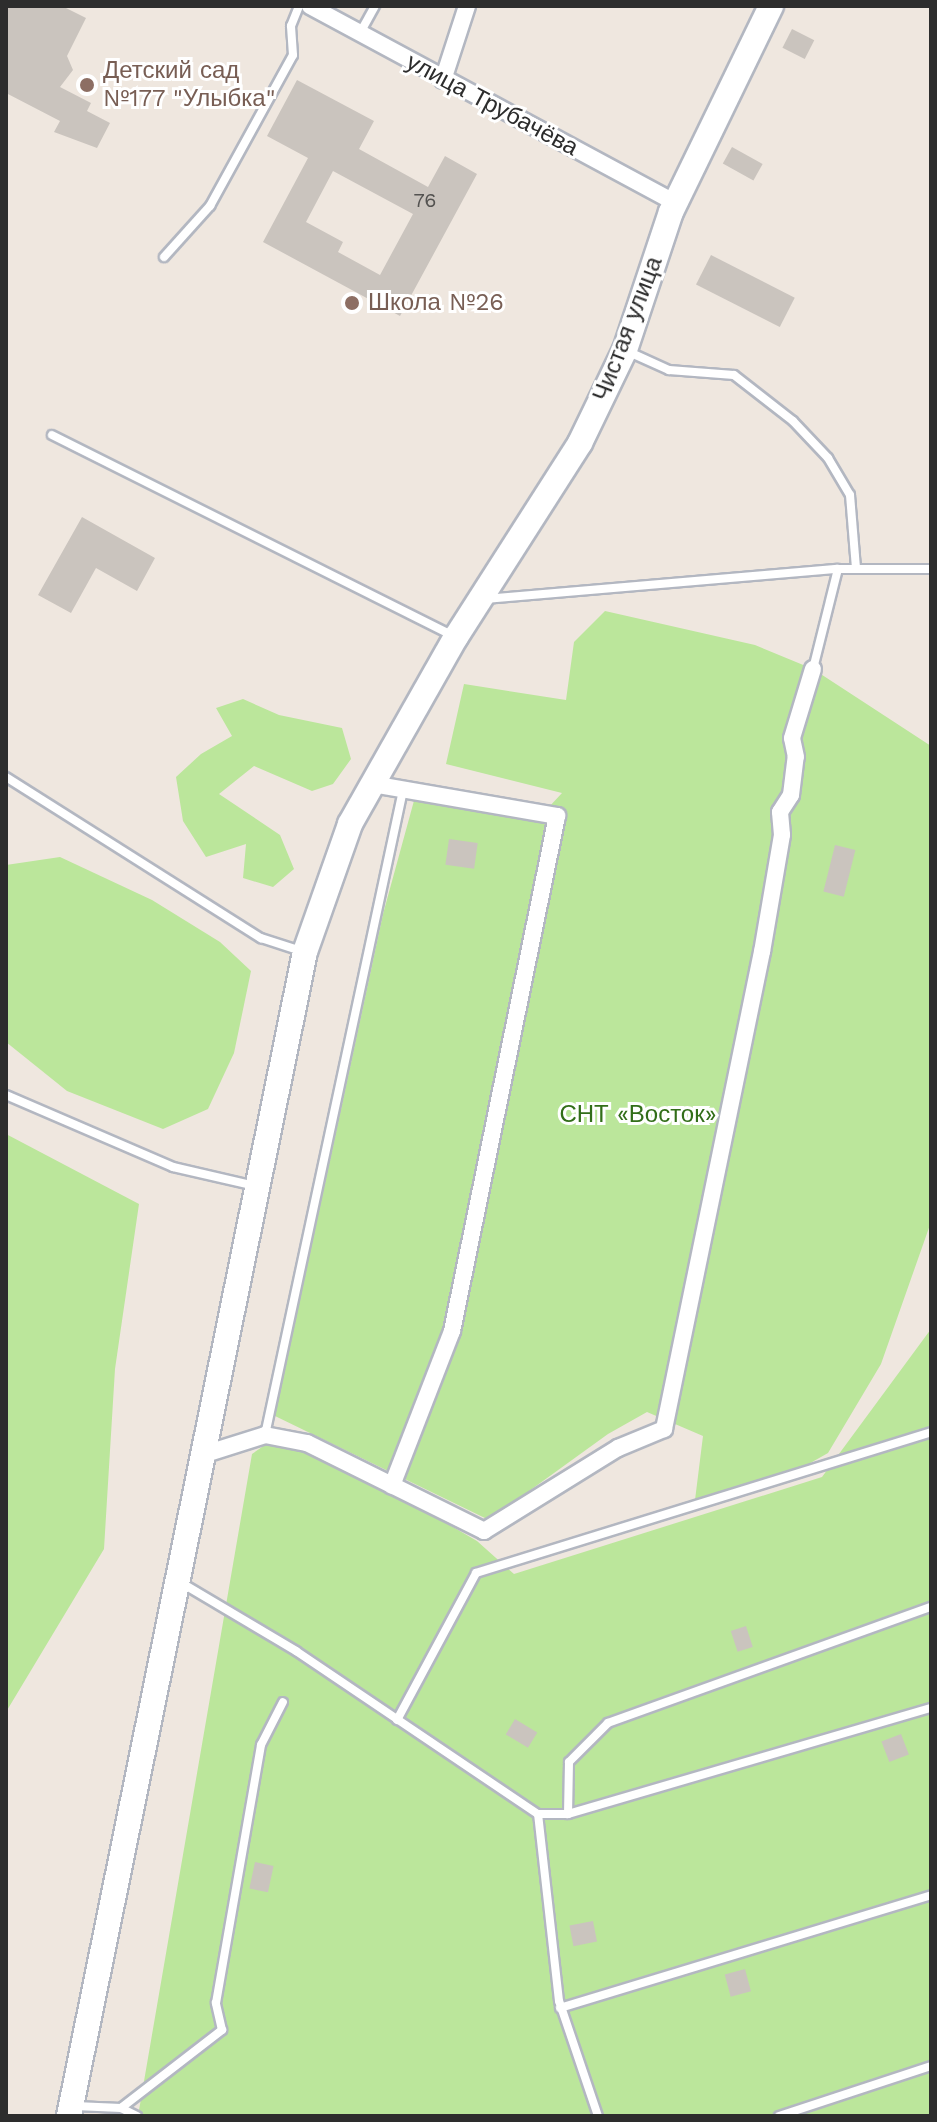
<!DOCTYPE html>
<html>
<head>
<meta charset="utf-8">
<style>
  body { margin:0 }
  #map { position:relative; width:937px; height:2122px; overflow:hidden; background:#efe7df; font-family:"Work Sans",sans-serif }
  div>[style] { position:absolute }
  .green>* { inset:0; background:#bbe69b }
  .building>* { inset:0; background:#cac4be; transform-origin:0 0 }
  .roads { filter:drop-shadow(2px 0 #b3b7c1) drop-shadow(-2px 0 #b3b7c1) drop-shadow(0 2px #b3b7c1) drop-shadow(0 -2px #b3b7c1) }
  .lane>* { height:8px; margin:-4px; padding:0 4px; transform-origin:4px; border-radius:4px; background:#fff }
  .street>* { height:16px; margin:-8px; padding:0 8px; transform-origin:8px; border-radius:8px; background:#fff }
  .secondary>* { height:24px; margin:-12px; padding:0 12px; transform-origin:12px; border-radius:12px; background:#fff }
  .dots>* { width:22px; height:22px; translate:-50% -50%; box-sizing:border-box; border:4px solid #fff; border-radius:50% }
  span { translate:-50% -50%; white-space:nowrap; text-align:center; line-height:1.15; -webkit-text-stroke:6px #fff; paint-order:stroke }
  .number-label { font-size:20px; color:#545351 }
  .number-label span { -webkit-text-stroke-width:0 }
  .education-label { font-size:24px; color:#785e54 }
  .left { translate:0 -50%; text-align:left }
  .street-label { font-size:24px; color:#2d2d2d }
  .park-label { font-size:24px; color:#326e19 }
  .frame { position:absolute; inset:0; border:8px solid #2d2d2d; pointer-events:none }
</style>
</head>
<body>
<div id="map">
  <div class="green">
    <div style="clip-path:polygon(605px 611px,755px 645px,813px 669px,931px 746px,931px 1222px,881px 1364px,828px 1453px,798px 1470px,695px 1500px,703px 1436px,647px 1412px,608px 1434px,489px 1520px,275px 1416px,383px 914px,415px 797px,535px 822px,562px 793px,446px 764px,464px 684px,566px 700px,574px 642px)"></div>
    <div style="clip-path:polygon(243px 699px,279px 715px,342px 728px,351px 759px,333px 784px,312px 791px,254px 766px,219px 794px,280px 835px,294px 869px,273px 887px,243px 878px,246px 844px,206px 857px,183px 821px,176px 777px,201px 754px,232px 736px,216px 708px)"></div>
    <div style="clip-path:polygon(60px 857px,152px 900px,220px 942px,251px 971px,234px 1053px,208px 1109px,163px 1129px,67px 1091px,6px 1042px,6px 865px)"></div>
    <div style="clip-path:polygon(6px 1134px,139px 1204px,115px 1369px,104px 1549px,6px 1712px)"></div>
    <div style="clip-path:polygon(931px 1329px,931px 2116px,138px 2116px,252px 1454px,275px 1438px,316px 1447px,477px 1541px,514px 1574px,822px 1477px)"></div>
  </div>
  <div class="building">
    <div style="clip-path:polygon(6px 6px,62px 6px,86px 18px,67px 56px,73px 70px,60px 87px,91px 103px,87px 111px,110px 123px,97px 148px,54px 132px,60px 121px,6px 93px)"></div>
    <div style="left:792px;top:29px;width:25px;height:21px;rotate:27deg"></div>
    <div style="clip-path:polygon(evenodd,297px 80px,374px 121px,359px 149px,428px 187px,445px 156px,477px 174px,400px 316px,263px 242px,308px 158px,267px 136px,297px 80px,333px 171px,413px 214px,380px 275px,338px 252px,343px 242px,306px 222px,333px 171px)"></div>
    <div style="left:732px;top:147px;width:35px;height:19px;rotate:29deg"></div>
    <div style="left:711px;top:255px;width:94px;height:33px;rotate:27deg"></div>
    <div style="clip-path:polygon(82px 517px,155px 558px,137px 591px,96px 568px,71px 613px,38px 595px)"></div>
    <div style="left:449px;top:839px;width:29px;height:26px;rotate:8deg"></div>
    <div style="left:835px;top:845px;width:21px;height:48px;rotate:14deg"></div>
    <div style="left:746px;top:1626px;width:22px;height:16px;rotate:72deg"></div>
    <div style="left:515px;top:1719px;width:26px;height:18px;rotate:31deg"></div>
    <div style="left:901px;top:1734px;width:22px;height:21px;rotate:69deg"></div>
    <div style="left:255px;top:1862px;width:19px;height:27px;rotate:12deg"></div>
    <div style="left:593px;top:1921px;width:21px;height:24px;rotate:79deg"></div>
    <div style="left:745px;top:1969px;width:23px;height:21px;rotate:75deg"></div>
  </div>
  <div class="roads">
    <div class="lane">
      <div style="left:360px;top:33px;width:31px;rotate:-61deg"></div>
      <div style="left:164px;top:257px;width:69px;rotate:-48deg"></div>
      <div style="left:210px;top:206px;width:172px;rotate:-61.2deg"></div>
      <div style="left:293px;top:55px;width:29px;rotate:-94deg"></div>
      <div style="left:291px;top:26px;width:22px;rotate:-68deg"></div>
      <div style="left:629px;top:352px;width:44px;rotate:24.2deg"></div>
      <div style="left:669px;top:370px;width:65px;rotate:4.4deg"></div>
      <div style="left:734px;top:375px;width:75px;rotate:37.9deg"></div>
      <div style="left:793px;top:421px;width:51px;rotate:46.6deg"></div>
      <div style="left:828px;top:458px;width:43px;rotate:59.3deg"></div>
      <div style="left:850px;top:495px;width:73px;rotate:85.3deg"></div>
      <div style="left:52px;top:435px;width:447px;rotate:26.6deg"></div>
      <div style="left:485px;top:599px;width:354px;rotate:-4.9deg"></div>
      <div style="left:838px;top:569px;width:93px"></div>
      <div style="left:813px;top:669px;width:103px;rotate:-76deg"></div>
      <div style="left:6px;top:777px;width:302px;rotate:32.3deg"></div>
      <div style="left:261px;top:938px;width:45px;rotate:18deg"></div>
      <div style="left:6px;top:1095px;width:182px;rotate:23.3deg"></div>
      <div style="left:173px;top:1167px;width:84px;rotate:13deg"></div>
      <div style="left:265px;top:1435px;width:660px;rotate:-77.92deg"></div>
      <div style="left:180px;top:1582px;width:135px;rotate:30.7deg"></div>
      <div style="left:296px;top:1651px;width:292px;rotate:34deg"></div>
      <div style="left:397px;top:1720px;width:167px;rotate:-61.7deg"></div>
      <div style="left:476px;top:1573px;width:476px;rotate:-17.2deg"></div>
      <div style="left:568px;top:1814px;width:52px;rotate:-88.9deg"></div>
      <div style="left:569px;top:1762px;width:55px;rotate:-45deg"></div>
      <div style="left:608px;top:1723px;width:343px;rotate:-19.8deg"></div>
      <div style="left:560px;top:2008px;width:388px;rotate:-16.9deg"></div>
      <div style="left:75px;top:2106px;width:46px;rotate:2.5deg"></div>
      <div style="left:121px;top:2108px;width:128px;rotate:-37.7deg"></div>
      <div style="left:222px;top:2030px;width:28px;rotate:-103deg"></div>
      <div style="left:216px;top:2003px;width:262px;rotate:-80.1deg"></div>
      <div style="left:261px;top:1745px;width:48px;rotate:-62.9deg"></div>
      <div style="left:121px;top:2108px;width:18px;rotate:27deg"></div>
      <div style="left:598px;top:2116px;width:121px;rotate:-108.7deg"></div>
      <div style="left:559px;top:2001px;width:188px;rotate:-96.4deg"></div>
      <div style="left:538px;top:1814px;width:30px"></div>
      <div style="left:568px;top:1814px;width:378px;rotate:-16.3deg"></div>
      <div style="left:779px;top:2116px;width:160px;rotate:-18.2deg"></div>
    </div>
    <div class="street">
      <div style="left:310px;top:6px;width:416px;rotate:28.3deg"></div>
      <div style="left:443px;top:80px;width:78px;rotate:-72deg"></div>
      <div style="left:372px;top:784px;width:188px;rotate:9.8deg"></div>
      <div style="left:557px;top:816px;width:526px;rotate:101.52deg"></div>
      <div style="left:452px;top:1331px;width:166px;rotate:111.2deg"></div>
      <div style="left:202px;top:1455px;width:66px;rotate:-17.6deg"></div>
      <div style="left:265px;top:1435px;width:43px;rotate:10.8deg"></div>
      <div style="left:307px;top:1443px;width:198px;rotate:26.4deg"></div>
      <div style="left:484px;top:1531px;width:158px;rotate:-31.8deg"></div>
      <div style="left:618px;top:1448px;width:50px;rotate:-22.4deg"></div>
      <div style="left:664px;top:1429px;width:487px;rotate:-78.4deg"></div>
      <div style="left:762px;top:952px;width:119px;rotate:-80.3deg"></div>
      <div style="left:782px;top:835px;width:23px;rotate:-95deg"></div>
      <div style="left:780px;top:812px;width:20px;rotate:-57deg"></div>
      <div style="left:791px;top:795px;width:38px;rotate:-83deg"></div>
      <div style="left:796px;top:757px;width:19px;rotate:-102deg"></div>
      <div style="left:792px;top:738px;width:72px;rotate:-73.1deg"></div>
    </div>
    <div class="secondary">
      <div style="left:69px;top:2116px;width:1188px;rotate:-78.54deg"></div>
      <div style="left:305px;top:952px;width:136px;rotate:-70.6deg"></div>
      <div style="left:350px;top:824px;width:215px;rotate:-60.5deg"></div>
      <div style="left:456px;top:637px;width:230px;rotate:-57.4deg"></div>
      <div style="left:580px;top:443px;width:103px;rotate:-64.2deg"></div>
      <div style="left:625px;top:350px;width:145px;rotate:-71.6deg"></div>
      <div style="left:671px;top:212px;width:229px;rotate:-64.1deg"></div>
    </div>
  </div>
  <div class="dots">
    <div style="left:87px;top:85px;background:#8d6e63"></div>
    <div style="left:352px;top:303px;background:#8d6e63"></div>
  </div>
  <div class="number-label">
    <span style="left:425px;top:200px">76</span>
  </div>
  <div class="education-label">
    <span class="left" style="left:103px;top:85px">Детский сад<br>№177 "Улыбка"</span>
    <span class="left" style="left:368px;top:303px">Школа №26</span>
  </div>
  <div class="street-label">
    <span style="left:492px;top:105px;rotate:28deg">улица Трубачёва</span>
    <span style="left:628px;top:329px;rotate:-69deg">Чистая улица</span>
  </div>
  <div class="park-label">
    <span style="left:638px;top:1115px">СНТ «Восток»</span>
  </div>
  <div class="frame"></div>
</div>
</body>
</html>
